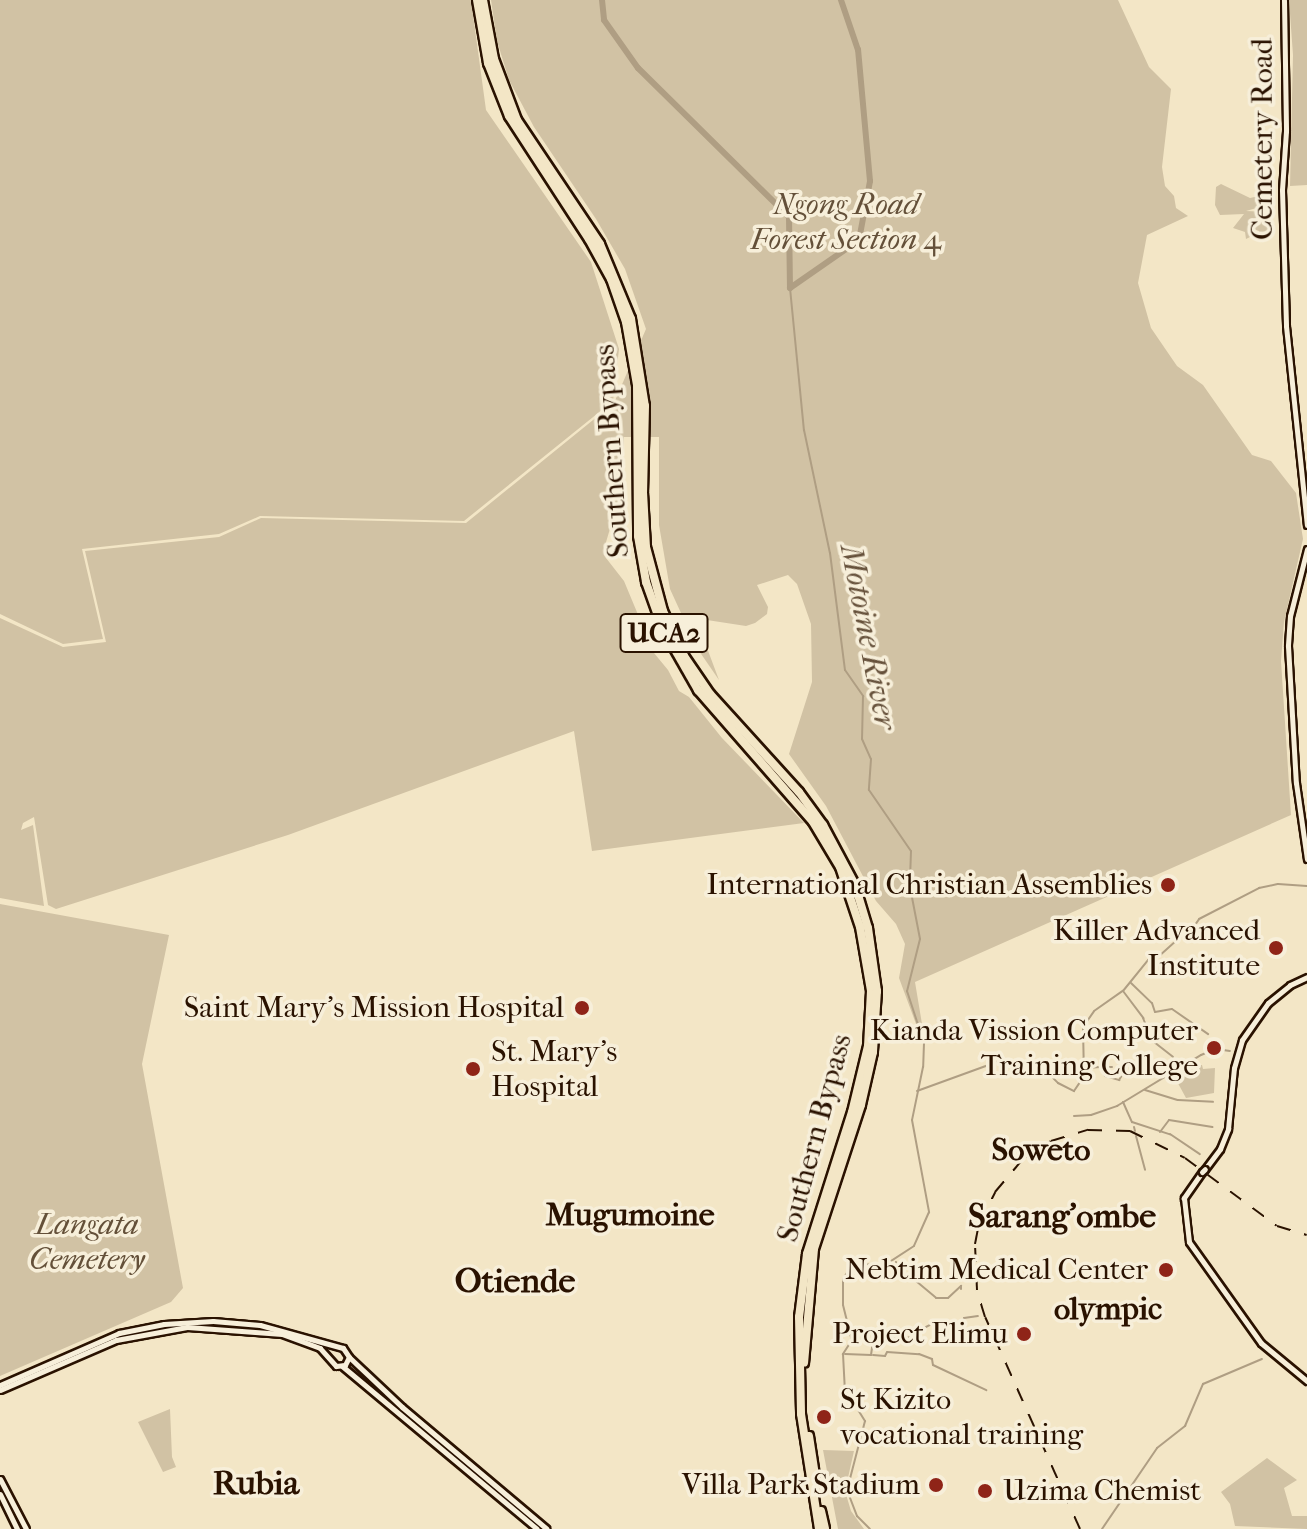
<!DOCTYPE html>
<html>
<head>
<meta charset="utf-8">
<style>
  body { margin:0 }
  #map { position:relative; width:1307px; height:1529px; overflow:hidden; background:#f3e6c6; font-family:"IM FELL French Canon",serif }
  div>[style] { position:absolute }
  .green>* { inset:0; background:#d1c2a4 }
  .stream>* { height:2px; margin:-1px; padding:0 1px; transform-origin:1px; border-radius:1px; background:#af9e83 }
  .river>* { height:6px; margin:-3px; padding:0 3px; transform-origin:3px; border-radius:3px; background:#af9e83 }
  .roads { filter:drop-shadow(2px 0 #2a1200) drop-shadow(-2px 0 #2a1200) drop-shadow(0 2px #2a1200) drop-shadow(0 -2px #2a1200) }
  .secondary>* { height:5px; margin:-2.5px; padding:0 2.5px; transform-origin:2.5px; border-radius:2.5px; background:#f7efda }
  .highway>* { height:8px; margin:-4px; padding:0 4px; transform-origin:4px; border-radius:4px; background:#f3e6c6 }
  .rail>* { height:2px; margin-top:-1px; transform-origin:0; background:repeating-linear-gradient(90deg,#2a1200 0 14px,transparent 0 28px) }
  .bridges { filter:drop-shadow(2px 0 #2a1200) drop-shadow(-2px 0 #2a1200) drop-shadow(0 2px #2a1200) drop-shadow(0 -2px #2a1200) }
  .secondary-bridge>* { height:5px; margin:-2.5px; padding:0 2.5px; transform-origin:2.5px; border-radius:2.5px; background:#f7efda }
  .dots>* { width:22px; height:22px; translate:-50% -50%; box-sizing:border-box; border:4px solid #f7efda; border-radius:50% }
  span { translate:-50% -50%; white-space:nowrap; text-align:center; line-height:1.15; -webkit-text-stroke:7px #f7efda; paint-order:stroke }
  .shield-label span { padding:2px 6px; background:#f7efda; border:2px solid; border-radius:6px; -webkit-text-stroke-width:0 }
  .shield-label { font-size:28px; color:#2a1200; font-weight:700 }
  .street-label { font-size:30px; color:#2a1200 }
  .park-label { font-size:30px; color:#645039; font-style:italic }
  .poi-label { font-size:30px; color:#2a1200 }
  .right { translate:-100% -50%; text-align:right }
  .left { translate:0 -50%; text-align:left }
  .water-label { font-size:32px; color:#66513b; font-style:italic }
  .neighbourhood-label { font-size:32px; color:#2a1200; font-weight:700 }
  .quarter-label { font-size:34px; color:#2a1200; font-weight:700 }
</style>
</head>
<body>
<div id="map">
  <div class="green">
    <div style="clip-path:polygon(0 0,471px 0,486px 110px,591px 262px,619px 349px,613px 401px,464px 521px,260px 516px,219px 534px,82px 549px,103px 639px,63px 644px,0 614px)"></div>
    <div style="clip-path:polygon(491px 0,1118px 0,1149px 67px,1171px 89px,1162px 167px,1165px 186px,1174px 196px,1176px 208px,1188px 216px,1147px 235px,1138px 283px,1151px 328px,1177px 366px,1203px 385px,1252px 455px,1271px 461px,1296px 493px,1303px 539px,1284px 622px,1281px 661px,1291px 815px,915px 982px,923px 1030px,919px 1032px,899px 978px,905px 944px,896px 924px,876px 901px,826px 806px,789px 754px,812px 682px,811px 624px,797px 584px,788px 575px,757px 585px,768px 607px,767px 614px,755px 623px,746px 626px,707px 620px,704px 640px,719px 680px,697px 648px,670px 589px,659px 525px,659px 437px,624px 437px,622px 488px,604px 549px,606px 558px,624px 581px,654px 653px,668px 670px,679px 691px,689px 697px,722px 738px,804px 823px,592px 851px,574px 731px,288px 835px,56px 909px,48px 905px,34px 817px,23px 823px,21px 830px,33px 825px,44px 906px,0 898px,0 618px,63px 647px,106px 642px,85px 551px,219px 537px,261px 518px,466px 523px,614px 403px,646px 329px,625px 269px,596px 219px,534px 127px,509px 80px,497px 41px)"></div>
    <div style="clip-path:polygon(1289px 0,1307px 0,1307px 185px,1290px 186px,1293px 55px)"></div>
    <div style="clip-path:polygon(1221px 184px,1250px 198px,1264px 195px,1267px 205px,1246px 211px,1268px 212px,1269px 234px,1259px 237px,1259px 231px,1254px 229px,1252px 236px,1246px 239px,1245px 232px,1233px 228px,1244px 214px,1220px 215px,1215px 205px,1216px 187px)"></div>
    <div style="clip-path:polygon(0 904px,169px 935px,142px 1064px,183px 1288px,171px 1302px,0 1376px)"></div>
    <div style="clip-path:polygon(1202px 1065px,1203px 1069px,1215px 1068px,1214px 1093px,1186px 1098px,1173px 1074px,1186px 1066px)"></div>
    <div style="clip-path:polygon(170px 1409px,172px 1457px,176px 1467px,163px 1472px,138px 1422px)"></div>
    <div style="clip-path:polygon(823px 1450px,854px 1451px,845px 1491px,851px 1511px,864px 1529px,838px 1529px)"></div>
    <div style="clip-path:polygon(1267px 1458px,1297px 1480px,1284px 1488px,1292px 1516px,1307px 1516px,1307px 1529px,1235px 1526px,1230px 1504px,1221px 1492px)"></div>
  </div>
  <div class="stream">
    <div style="left:790px;top:288px;width:143px;rotate:84.4deg"></div>
    <div style="left:804px;top:430px;width:126px;rotate:78.1deg"></div>
    <div style="left:830px;top:553px;width:118px;rotate:82.7deg"></div>
    <div style="left:845px;top:670px;width:32px;rotate:55deg"></div>
    <div style="left:863px;top:696px;width:43px;rotate:91.3deg"></div>
    <div style="left:862px;top:739px;width:22px;rotate:66deg"></div>
    <div style="left:871px;top:759px;width:31px;rotate:94deg"></div>
    <div style="left:869px;top:790px;width:74px;rotate:55.5deg"></div>
    <div style="left:911px;top:851px;width:36px;rotate:92deg"></div>
    <div style="left:910px;top:887px;width:53px;rotate:79.1deg"></div>
    <div style="left:920px;top:939px;width:54px;rotate:104deg"></div>
    <div style="left:907px;top:991px;width:55px;rotate:71.9deg"></div>
    <div style="left:924px;top:1043px;width:24px;rotate:92deg"></div>
    <div style="left:923px;top:1067px;width:54px;rotate:101.7deg"></div>
    <div style="left:912px;top:1120px;width:94px;rotate:79.5deg"></div>
    <div style="left:929px;top:1212px;width:37px;rotate:114deg"></div>
    <div style="left:914px;top:1246px;width:35px;rotate:147deg"></div>
    <div style="left:885px;top:1265px;width:23px;rotate:-178deg"></div>
    <div style="left:862px;top:1264px;width:13px;rotate:162deg"></div>
    <div style="left:850px;top:1268px;width:13px;rotate:122deg"></div>
    <div style="left:843px;top:1279px;width:26px;rotate:90deg"></div>
    <div style="left:843px;top:1305px;width:36px;rotate:76deg"></div>
    <div style="left:852px;top:1340px;width:17px;rotate:123deg"></div>
    <div style="left:843px;top:1354px;width:35px;rotate:87deg"></div>
    <div style="left:845px;top:1389px;width:38px;rotate:58deg"></div>
    <div style="left:865px;top:1421px;width:71px;rotate:104.6deg"></div>
    <div style="left:847px;top:1490px;width:28px;rotate:69deg"></div>
    <div style="left:857px;top:1516px;width:18px;rotate:45deg"></div>
    <div style="left:1131px;top:983px;width:29px;rotate:44deg"></div>
    <div style="left:1152px;top:1003px;width:9px;rotate:72deg"></div>
    <div style="left:1155px;top:1012px;width:17px;rotate:-10deg"></div>
    <div style="left:1172px;top:1009px;width:44px;rotate:34.8deg"></div>
    <div style="left:1123px;top:991px;width:34px;rotate:53deg"></div>
    <div style="left:1143px;top:1018px;width:5px;rotate:68deg"></div>
    <div style="left:1145px;top:1023px;width:9px;rotate:122deg"></div>
    <div style="left:1140px;top:1031px;width:14px"></div>
    <div style="left:1154px;top:1031px;width:11px;rotate:90deg"></div>
    <div style="left:1154px;top:1042px;width:24px;rotate:38deg"></div>
    <div style="left:1101px;top:1067px;width:11px"></div>
    <div style="left:1086px;top:1068px;width:14px;rotate:-4deg"></div>
    <div style="left:1100px;top:1067px;width:10px;rotate:61deg"></div>
    <div style="left:1105px;top:1076px;width:15px;rotate:16deg"></div>
    <div style="left:1119px;top:1080px;width:9px;rotate:-58deg"></div>
    <div style="left:1145px;top:1090px;width:34px;rotate:17deg"></div>
    <div style="left:1178px;top:1100px;width:35px;rotate:3deg"></div>
    <div style="left:917px;top:1091px;width:90px;rotate:-20deg"></div>
    <div style="left:1002px;top:1060px;width:36px;rotate:24deg"></div>
    <div style="left:1035px;top:1075px;width:11px;rotate:-34deg"></div>
    <div style="left:1044px;top:1069px;width:20px;rotate:45deg"></div>
    <div style="left:1058px;top:1083px;width:18px;rotate:27deg"></div>
    <div style="left:1074px;top:1091px;width:18px;rotate:-56deg"></div>
    <div style="left:1084px;top:1076px;width:49px;rotate:-91.2deg"></div>
    <div style="left:1083px;top:1027px;width:19px;rotate:-55deg"></div>
    <div style="left:1094px;top:1011px;width:35px;rotate:-35deg"></div>
    <div style="left:1123px;top:991px;width:40px;rotate:-51deg"></div>
    <div style="left:1148px;top:960px;width:10px;rotate:-17deg"></div>
    <div style="left:1158px;top:957px;width:30px;rotate:-42deg"></div>
    <div style="left:1180px;top:937px;width:8px;rotate:-14deg"></div>
    <div style="left:1188px;top:935px;width:19px;rotate:-55deg"></div>
    <div style="left:1199px;top:919px;width:68px;rotate:-27.3deg"></div>
    <div style="left:1259px;top:888px;width:19px;rotate:-12deg"></div>
    <div style="left:1278px;top:884px;width:29px;rotate:4deg"></div>
    <div style="left:1123px;top:1102px;width:22px;rotate:66deg"></div>
    <div style="left:1132px;top:1122px;width:40px;rotate:18deg"></div>
    <div style="left:1170px;top:1134px;width:36px;rotate:34deg"></div>
    <div style="left:1074px;top:1116px;width:17px;rotate:-3deg"></div>
    <div style="left:1091px;top:1115px;width:28px;rotate:-19deg"></div>
    <div style="left:1117px;top:1106px;width:98px;rotate:-31.3deg"></div>
    <div style="left:1201px;top:1055px;width:16px;rotate:-22deg"></div>
    <div style="left:1216px;top:1049px;width:14px;rotate:8deg"></div>
    <div style="left:1134px;top:1127px;width:4px;rotate:76deg"></div>
    <div style="left:1160px;top:1132px;width:15px;rotate:-53deg"></div>
    <div style="left:1169px;top:1120px;width:44px;rotate:9.2deg"></div>
    <div style="left:1136px;top:1136px;width:35px;rotate:75deg"></div>
    <div style="left:896px;top:1262px;width:15px;rotate:67deg"></div>
    <div style="left:902px;top:1276px;width:8px"></div>
    <div style="left:910px;top:1276px;width:34px;rotate:40deg"></div>
    <div style="left:936px;top:1298px;width:12px"></div>
    <div style="left:948px;top:1298px;width:18px;rotate:-43deg"></div>
    <div style="left:961px;top:1286px;width:3px;rotate:90deg"></div>
    <div style="left:845px;top:1354px;width:26px;rotate:2deg"></div>
    <div style="left:871px;top:1355px;width:14px;rotate:-82deg"></div>
    <div style="left:873px;top:1341px;width:12px;rotate:9deg"></div>
    <div style="left:885px;top:1343px;width:4px;rotate:-63deg"></div>
    <div style="left:887px;top:1339px;width:28px;rotate:-4deg"></div>
    <div style="left:915px;top:1337px;width:5px;rotate:-79deg"></div>
    <div style="left:916px;top:1332px;width:18px;rotate:-27deg"></div>
    <div style="left:932px;top:1324px;width:31px;rotate:2deg"></div>
    <div style="left:963px;top:1325px;width:7px;rotate:-82deg"></div>
    <div style="left:964px;top:1318px;width:14px;rotate:-8deg"></div>
    <div style="left:873px;top:1355px;width:12px;rotate:5deg"></div>
    <div style="left:885px;top:1356px;width:4px;rotate:-63deg"></div>
    <div style="left:887px;top:1352px;width:32px;rotate:4deg"></div>
    <div style="left:919px;top:1354px;width:14px;rotate:21deg"></div>
    <div style="left:932px;top:1359px;width:6px;rotate:81deg"></div>
    <div style="left:933px;top:1365px;width:59px;rotate:25.3deg"></div>
    <div style="left:1102px;top:1529px;width:98px;rotate:-55.8deg"></div>
    <div style="left:1157px;top:1448px;width:36px;rotate:-38deg"></div>
    <div style="left:1185px;top:1426px;width:46px;rotate:-66.8deg"></div>
    <div style="left:1203px;top:1384px;width:64px;rotate:-23deg"></div>
  </div>
  <div class="river">
    <div style="left:602px;top:0;width:20px;rotate:84deg"></div>
    <div style="left:604px;top:20px;width:59px;rotate:54.7deg"></div>
    <div style="left:638px;top:68px;width:212px;rotate:44.6deg"></div>
    <div style="left:789px;top:217px;width:71px;rotate:89.2deg"></div>
    <div style="left:790px;top:288px;width:84px;rotate:-34.8deg"></div>
    <div style="left:859px;top:240px;width:60px;rotate:-79.4deg"></div>
    <div style="left:870px;top:181px;width:132px;rotate:-95.2deg"></div>
    <div style="left:858px;top:50px;width:53px;rotate:-108.8deg"></div>
  </div>
  <div class="roads">
    <div class="secondary">
      <div style="left:1284px;top:0;width:131px;rotate:89.1deg"></div>
      <div style="left:1286px;top:131px;width:59px;rotate:93.9deg"></div>
      <div style="left:1282px;top:190px;width:136px;rotate:88.3deg"></div>
      <div style="left:1286px;top:326px;width:200px;rotate:84deg"></div>
      <div style="left:1307px;top:549px;width:69px;rotate:104.2deg"></div>
      <div style="left:1290px;top:616px;width:30px;rotate:94deg"></div>
      <div style="left:1288px;top:646px;width:137px;rotate:86.7deg"></div>
      <div style="left:1296px;top:783px;width:77px;rotate:81.8deg"></div>
      <div style="left:1205px;top:1169px;width:25px;rotate:-53deg"></div>
      <div style="left:1220px;top:1149px;width:22px;rotate:-68deg"></div>
      <div style="left:1228px;top:1129px;width:61px;rotate:-84.4deg"></div>
      <div style="left:1234px;top:1068px;width:29px;rotate:-74deg"></div>
      <div style="left:1242px;top:1040px;width:45px;rotate:-54.9deg"></div>
      <div style="left:1268px;top:1003px;width:28px;rotate:-39deg"></div>
      <div style="left:1290px;top:985px;width:19px;rotate:-25deg"></div>
      <div style="left:1202px;top:1172px;width:32px;rotate:125deg"></div>
      <div style="left:1184px;top:1198px;width:44px;rotate:83.5deg"></div>
      <div style="left:1189px;top:1242px;width:124px;rotate:54.5deg"></div>
      <div style="left:1261px;top:1343px;width:60px;rotate:39.6deg"></div>
      <div style="left:350px;top:1358px;width:71px;rotate:43.3deg"></div>
      <div style="left:402px;top:1407px;width:189px;rotate:40.1deg"></div>
      <div style="left:342px;top:1366px;width:254px;rotate:39.9deg"></div>
      <div style="left:0;top:1385px;width:130px;rotate:-23.6deg"></div>
      <div style="left:119px;top:1333px;width:46px;rotate:-11.3deg"></div>
      <div style="left:164px;top:1324px;width:49px;rotate:-3.5deg"></div>
      <div style="left:213px;top:1321px;width:47px;rotate:4.9deg"></div>
      <div style="left:260px;top:1325px;width:86px;rotate:15.5deg"></div>
      <div style="left:343px;top:1348px;width:11px;rotate:56deg"></div>
      <div style="left:349px;top:1357px;width:9px;rotate:117deg"></div>
      <div style="left:345px;top:1365px;width:9px;rotate:174deg"></div>
      <div style="left:336px;top:1366px;width:24px;rotate:-132deg"></div>
      <div style="left:320px;top:1348px;width:40px;rotate:-159.8deg"></div>
      <div style="left:282px;top:1334px;width:95px;rotate:-175.8deg"></div>
      <div style="left:187px;top:1327px;width:72px;rotate:169.6deg"></div>
      <div style="left:116px;top:1340px;width:126px;rotate:156.7deg"></div>
      <div style="left:0;top:1479px;width:56px;rotate:62.5deg"></div>
      <div style="left:0;top:1494px;width:39px;rotate:64deg"></div>
    </div>
    <div class="highway">
      <div style="left:477px;top:0;width:64px;rotate:80.1deg"></div>
      <div style="left:488px;top:63px;width:57px;rotate:68.4deg"></div>
      <div style="left:509px;top:116px;width:147px;rotate:57deg"></div>
      <div style="left:589px;top:239px;width:46px;rotate:61.2deg"></div>
      <div style="left:611px;top:279px;width:46px;rotate:70.8deg"></div>
      <div style="left:626px;top:322px;width:64px;rotate:80.1deg"></div>
      <div style="left:637px;top:385px;width:151px;rotate:89.6deg"></div>
      <div style="left:638px;top:536px;width:47px;rotate:80.1deg"></div>
      <div style="left:646px;top:582px;width:48px;rotate:70.4deg"></div>
      <div style="left:662px;top:627px;width:73px;rotate:60.3deg"></div>
      <div style="left:698px;top:690px;width:175px;rotate:48.9deg"></div>
      <div style="left:813px;top:822px;width:52px;rotate:59deg"></div>
      <div style="left:840px;top:867px;width:63px;rotate:71.6deg"></div>
      <div style="left:860px;top:927px;width:65px;rotate:80.2deg"></div>
      <div style="left:871px;top:991px;width:55px;rotate:93.1deg"></div>
      <div style="left:868px;top:1046px;width:68px;rotate:103.6deg"></div>
      <div style="left:852px;top:1112px;width:149px;rotate:107.6deg"></div>
      <div style="left:807px;top:1254px;width:64px;rotate:97.2deg"></div>
      <div style="left:799px;top:1317px;width:97px;rotate:88.8deg"></div>
      <div style="left:801px;top:1414px;width:116px;rotate:81.1deg"></div>
      <div style="left:483px;top:0;width:60px;rotate:79.4deg"></div>
      <div style="left:494px;top:59px;width:65px;rotate:69.3deg"></div>
      <div style="left:517px;top:120px;width:149px;rotate:56.2deg"></div>
      <div style="left:600px;top:244px;width:81px;rotate:67.5deg"></div>
      <div style="left:631px;top:319px;width:88px;rotate:80.9deg"></div>
      <div style="left:645px;top:406px;width:86px;rotate:91.3deg"></div>
      <div style="left:643px;top:492px;width:55px;rotate:86.9deg"></div>
      <div style="left:646px;top:547px;width:66px;rotate:75.1deg"></div>
      <div style="left:663px;top:611px;width:50px;rotate:65deg"></div>
      <div style="left:684px;top:656px;width:46px;rotate:55.6deg"></div>
      <div style="left:710px;top:694px;width:132px;rotate:47.8deg"></div>
      <div style="left:799px;top:792px;width:41px;rotate:54deg"></div>
      <div style="left:823px;top:825px;width:68px;rotate:61.9deg"></div>
      <div style="left:855px;top:885px;width:45px;rotate:73.2deg"></div>
      <div style="left:868px;top:928px;width:64px;rotate:81.9deg"></div>
      <div style="left:877px;top:991px;width:61px;rotate:93.8deg"></div>
      <div style="left:873px;top:1052px;width:54px;rotate:102.8deg"></div>
      <div style="left:861px;top:1105px;width:151px;rotate:108.1deg"></div>
      <div style="left:814px;top:1249px;width:114px;rotate:95deg"></div>
      <div style="left:809px;top:1436px;width:47px;rotate:81.3deg"></div>
      <div style="left:821px;top:1511px;width:18px;rotate:77deg"></div>
    </div>
  </div>
  <div class="rail">
    <div style="left:1080px;top:1529px;width:232px;rotate:-114.1deg"></div>
    <div style="left:985px;top:1317px;width:28px;rotate:-107deg"></div>
    <div style="left:977px;top:1290px;width:46px;rotate:-92.5deg"></div>
    <div style="left:975px;top:1244px;width:20px;rotate:-79deg"></div>
    <div style="left:979px;top:1224px;width:36px;rotate:-63deg"></div>
    <div style="left:995px;top:1192px;width:43px;rotate:-49.7deg"></div>
    <div style="left:1023px;top:1159px;width:33px;rotate:-33deg"></div>
    <div style="left:1051px;top:1141px;width:39px;rotate:-17deg"></div>
    <div style="left:1088px;top:1130px;width:42px;rotate:1.4deg"></div>
    <div style="left:1130px;top:1131px;width:61px;rotate:26.1deg"></div>
    <div style="left:1185px;top:1158px;width:114px;rotate:36.5deg"></div>
    <div style="left:1277px;top:1226px;width:31px;rotate:17deg"></div>
  </div>
  <div class="bridges">
    <div class="secondary-bridge">
      <div style="left:1202px;top:1172px;width:4px;rotate:-45deg"></div>
    </div>
  </div>
  <div class="dots">
    <div style="left:1168px;top:885px;background:#8f2418"></div>
    <div style="left:1276px;top:948px;background:#8f2418"></div>
    <div style="left:582px;top:1008px;background:#8f2418"></div>
    <div style="left:1214px;top:1048px;background:#8f2418"></div>
    <div style="left:473px;top:1069px;background:#8f2418"></div>
    <div style="left:1166px;top:1270px;background:#8f2418"></div>
    <div style="left:1024px;top:1334px;background:#8f2418"></div>
    <div style="left:824px;top:1417px;background:#8f2418"></div>
    <div style="left:936px;top:1485px;background:#8f2418"></div>
    <div style="left:985px;top:1491px;background:#8f2418"></div>
  </div>
  <div class="shield-label">
    <span style="left:664px;top:633px">UCA2</span>
  </div>
  <div class="street-label">
    <span style="left:1263px;top:139px;rotate:-90deg">Cemetery Road</span>
    <span style="left:612px;top:451px;rotate:-94deg">Southern Bypass</span>
    <span style="left:815px;top:1138px;rotate:-75deg">Southern Bypass</span>
  </div>
  <div class="park-label">
    <span style="left:846px;top:222px">Ngong Road<br>Forest Section 4</span>
    <span style="left:87px;top:1242px">Langata<br>Cemetery</span>
  </div>
  <div class="poi-label">
    <span class="right" style="left:1152px;top:885px">International Christian Assemblies</span>
    <span class="right" style="left:1260px;top:948px">Killer Advanced<br>Institute</span>
    <span class="right" style="left:564px;top:1008px">Saint Mary's Mission Hospital</span>
    <span class="right" style="left:1198px;top:1048px">Kianda Vission Computer<br>Training College</span>
    <span class="left" style="left:491px;top:1069px">St. Mary's<br>Hospital</span>
    <span class="right" style="left:1148px;top:1270px">Nebtim Medical Center</span>
    <span class="right" style="left:1008px;top:1334px">Project Elimu</span>
    <span class="left" style="left:840px;top:1417px">St Kizito<br>vocational training</span>
    <span class="right" style="left:920px;top:1485px">Villa Park Stadium</span>
    <span class="left" style="left:1003px;top:1491px">Uzima Chemist</span>
  </div>
  <div class="water-label">
    <span style="left:868px;top:637px;rotate:79deg">Motoine River</span>
  </div>
  <div class="neighbourhood-label">
    <span style="left:1041px;top:1150px">Soweto</span>
    <span style="left:630px;top:1215px">Mugumoine</span>
    <span style="left:1108px;top:1309px">olympic</span>
  </div>
  <div class="quarter-label">
    <span style="left:1062px;top:1217px">Sarang'ombe</span>
    <span style="left:515px;top:1282px">Otiende</span>
    <span style="left:256px;top:1484px">Rubia</span>
  </div>
</div>
</body>
</html>
